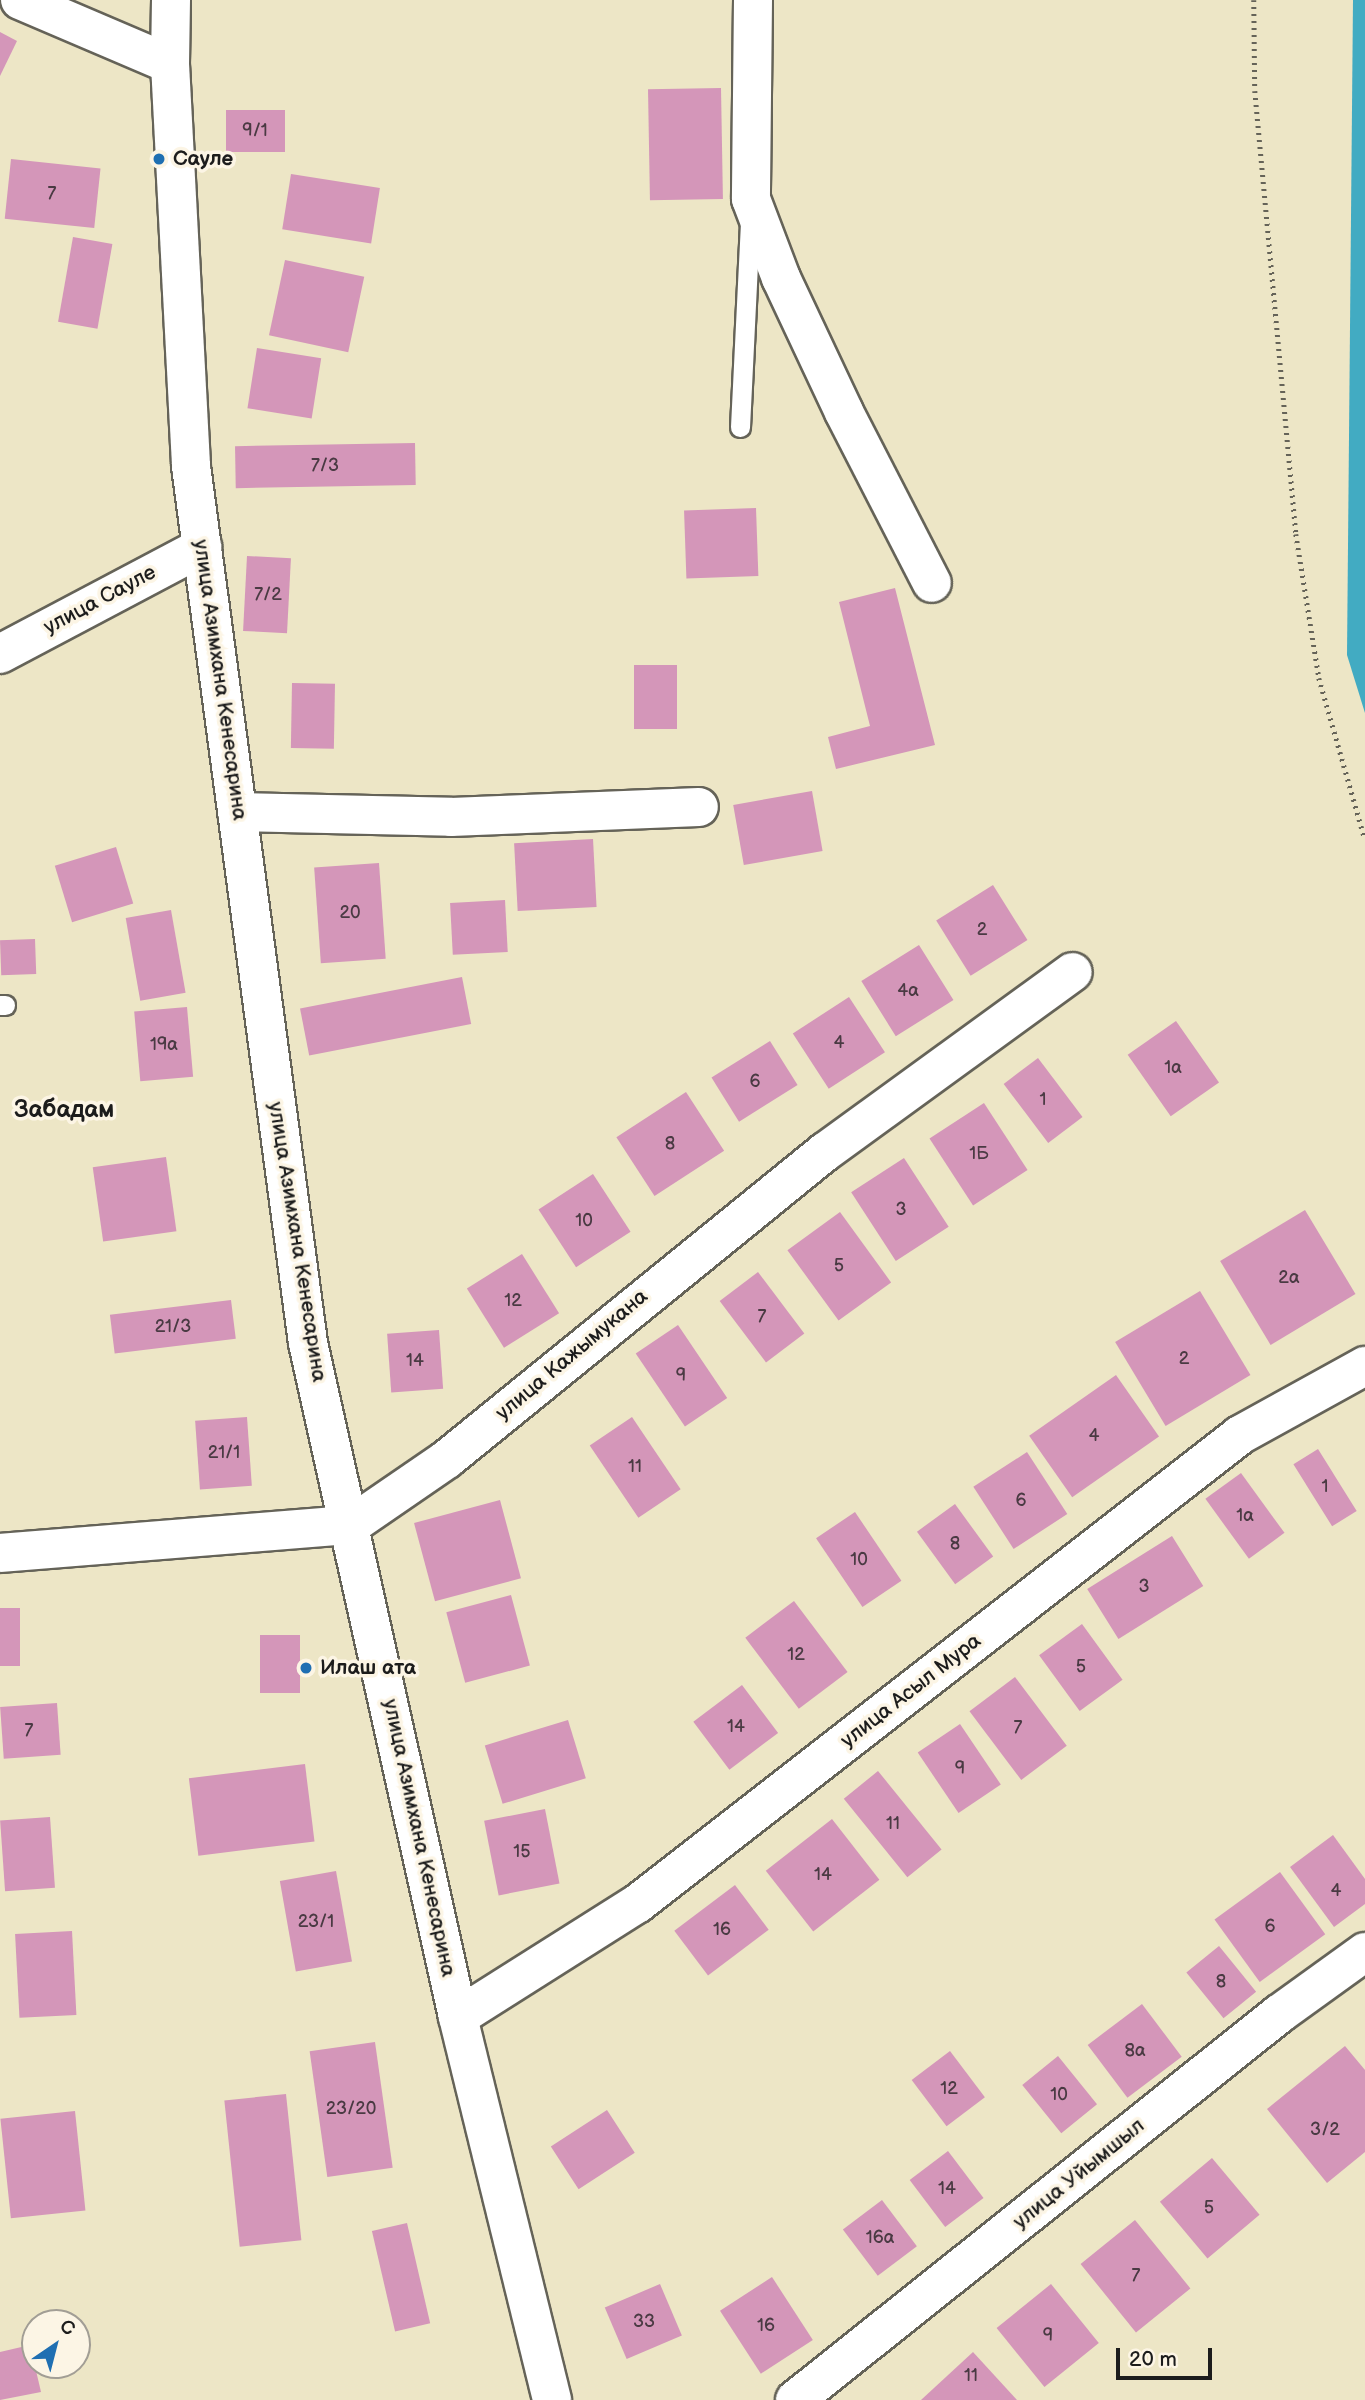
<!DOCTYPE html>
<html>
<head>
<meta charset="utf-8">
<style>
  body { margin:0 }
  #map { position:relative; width:1365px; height:2400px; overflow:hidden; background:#ede6c6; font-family:"Balsamiq Sans",sans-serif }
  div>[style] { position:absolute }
  .water>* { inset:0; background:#42abc2 }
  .building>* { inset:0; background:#d496b9; transform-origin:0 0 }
  .path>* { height:4.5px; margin-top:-2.25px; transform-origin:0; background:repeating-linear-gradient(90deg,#656358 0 2px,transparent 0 7px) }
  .roads { filter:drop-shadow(2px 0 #656358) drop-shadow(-2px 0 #656358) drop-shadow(0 2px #656358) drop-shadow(0 -2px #656358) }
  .service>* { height:19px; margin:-9.5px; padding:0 9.5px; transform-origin:9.5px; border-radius:9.5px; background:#fff }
  .minor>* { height:38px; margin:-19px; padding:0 19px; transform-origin:19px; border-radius:19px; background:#fff }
  .tertiary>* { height:38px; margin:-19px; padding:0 19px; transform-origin:19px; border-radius:19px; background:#fff }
  .dots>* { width:19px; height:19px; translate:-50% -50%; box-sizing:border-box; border:4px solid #fcf5e5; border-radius:50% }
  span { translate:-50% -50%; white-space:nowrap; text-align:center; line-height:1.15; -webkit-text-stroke:7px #fcf5e5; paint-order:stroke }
  .number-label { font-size:18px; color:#4a3a43 }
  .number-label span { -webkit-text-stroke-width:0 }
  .poi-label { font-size:21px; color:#1c1c1c; font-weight:700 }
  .left { translate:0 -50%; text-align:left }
  .street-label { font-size:21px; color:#1c1c1c }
  .quarter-label { font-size:24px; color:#1c1c1c; font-weight:700 }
  .north { position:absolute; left:21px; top:2309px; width:70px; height:70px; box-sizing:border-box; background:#fcf5e5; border:2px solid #a29e95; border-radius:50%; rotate:35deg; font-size:19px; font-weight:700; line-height:28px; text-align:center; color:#1c1c1c }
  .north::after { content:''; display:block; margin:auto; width:24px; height:32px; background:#1f6fb2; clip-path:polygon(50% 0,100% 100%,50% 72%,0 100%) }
  .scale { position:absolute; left:1116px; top:2348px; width:96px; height:32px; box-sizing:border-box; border:4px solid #1c1c1c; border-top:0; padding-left:9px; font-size:21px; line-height:24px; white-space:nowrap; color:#1c1c1c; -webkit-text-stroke:5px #fcf5e5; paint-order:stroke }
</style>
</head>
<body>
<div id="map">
  <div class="water">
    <div style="clip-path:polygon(1353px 0,1365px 0,1365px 713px,1347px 655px)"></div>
  </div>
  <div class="building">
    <div style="clip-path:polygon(0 32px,17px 41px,0 76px)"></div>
    <div style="left:721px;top:88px;width:111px;height:73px;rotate:89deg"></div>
    <div style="left:226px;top:110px;width:59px;height:42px"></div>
    <div style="left:11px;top:159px;width:90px;height:60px;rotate:6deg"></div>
    <div style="left:291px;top:174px;width:90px;height:56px;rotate:9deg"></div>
    <div style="left:73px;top:237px;width:40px;height:86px;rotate:10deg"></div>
    <div style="left:285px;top:260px;width:81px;height:77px;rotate:12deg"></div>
    <div style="left:257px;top:348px;width:65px;height:61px;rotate:9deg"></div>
    <div style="left:415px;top:443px;width:42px;height:180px;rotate:89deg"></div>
    <div style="left:756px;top:508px;width:68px;height:72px;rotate:88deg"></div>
    <div style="left:247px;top:556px;width:44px;height:75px;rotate:3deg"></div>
    <div style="clip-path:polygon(895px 588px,935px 745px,836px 769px,828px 737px,870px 726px,839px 602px)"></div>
    <div style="left:634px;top:665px;width:43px;height:64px"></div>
    <div style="left:292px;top:683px;width:43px;height:65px;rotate:1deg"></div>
    <div style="left:812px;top:791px;width:61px;height:80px;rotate:80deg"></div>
    <div style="left:593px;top:839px;width:68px;height:79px;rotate:87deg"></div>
    <div style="left:116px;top:847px;width:59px;height:64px;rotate:73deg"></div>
    <div style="left:379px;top:863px;width:96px;height:65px;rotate:86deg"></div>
    <div style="left:993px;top:885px;width:65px;height:67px;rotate:58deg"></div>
    <div style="left:505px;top:900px;width:52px;height:55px;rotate:87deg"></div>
    <div style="left:171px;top:910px;width:84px;height:46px;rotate:80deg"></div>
    <div style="left:35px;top:939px;width:35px;height:35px;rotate:88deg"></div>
    <div style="left:919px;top:945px;width:65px;height:68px;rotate:58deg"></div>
    <div style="left:462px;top:977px;width:48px;height:165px;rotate:79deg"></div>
    <div style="left:849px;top:997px;width:66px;height:67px;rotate:57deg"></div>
    <div style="left:187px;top:1007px;width:70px;height:53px;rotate:85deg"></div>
    <div style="left:1176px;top:1021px;width:75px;height:59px;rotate:55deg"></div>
    <div style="left:770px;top:1041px;width:52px;height:69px;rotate:58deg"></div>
    <div style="left:1038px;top:1058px;width:74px;height:43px;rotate:53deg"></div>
    <div style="left:686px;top:1092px;width:70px;height:83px;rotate:57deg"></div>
    <div style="left:984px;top:1103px;width:80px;height:65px;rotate:57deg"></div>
    <div style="left:166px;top:1157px;width:75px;height:74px;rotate:82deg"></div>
    <div style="left:904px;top:1158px;width:82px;height:63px;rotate:57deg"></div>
    <div style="left:593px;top:1174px;width:69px;height:65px;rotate:57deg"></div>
    <div style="left:1305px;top:1210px;width:98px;height:99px;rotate:59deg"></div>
    <div style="left:840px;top:1212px;width:87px;height:65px;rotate:54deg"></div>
    <div style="left:522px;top:1254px;width:70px;height:65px;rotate:58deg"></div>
    <div style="left:758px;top:1272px;width:77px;height:48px;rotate:53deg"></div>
    <div style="left:1200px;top:1291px;width:98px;height:99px;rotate:59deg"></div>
    <div style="left:231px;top:1300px;width:39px;height:122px;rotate:83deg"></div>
    <div style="left:678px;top:1325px;width:88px;height:51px;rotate:56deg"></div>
    <div style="left:439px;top:1330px;width:59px;height:52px;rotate:86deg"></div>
    <div style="left:1116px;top:1375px;width:75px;height:106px;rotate:55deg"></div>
    <div style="left:247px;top:1417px;width:69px;height:52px;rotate:86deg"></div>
    <div style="left:632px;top:1417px;width:87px;height:51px;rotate:56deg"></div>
    <div style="left:1318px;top:1449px;width:73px;height:29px;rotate:58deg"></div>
    <div style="left:1027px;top:1452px;width:74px;height:64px;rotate:57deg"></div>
    <div style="left:1241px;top:1473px;width:74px;height:44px;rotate:54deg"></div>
    <div style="left:500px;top:1500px;width:81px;height:89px;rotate:75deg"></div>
    <div style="left:955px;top:1504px;width:65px;height:47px;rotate:54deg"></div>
    <div style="left:855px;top:1512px;width:83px;height:47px;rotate:56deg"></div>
    <div style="left:1172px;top:1536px;width:59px;height:100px;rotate:58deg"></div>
    <div style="left:511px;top:1595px;width:73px;height:67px;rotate:75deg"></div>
    <div style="left:794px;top:1601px;width:89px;height:61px;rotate:53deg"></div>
    <div style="left:0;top:1608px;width:20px;height:58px"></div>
    <div style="left:1082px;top:1624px;width:69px;height:53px;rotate:54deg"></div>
    <div style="left:260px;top:1635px;width:40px;height:58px"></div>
    <div style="left:1015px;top:1677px;width:86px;height:57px;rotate:53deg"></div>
    <div style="left:742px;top:1685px;width:60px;height:61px;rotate:53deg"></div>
    <div style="left:57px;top:1703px;width:52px;height:57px;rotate:86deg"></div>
    <div style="left:568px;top:1720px;width:61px;height:87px;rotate:73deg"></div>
    <div style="left:960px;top:1724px;width:73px;height:51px;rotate:56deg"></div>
    <div style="left:305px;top:1764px;width:78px;height:117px;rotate:83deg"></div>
    <div style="left:878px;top:1771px;width:101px;height:44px;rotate:51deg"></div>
    <div style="left:545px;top:1809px;width:76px;height:62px;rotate:79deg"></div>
    <div style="left:50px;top:1817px;width:71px;height:50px;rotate:86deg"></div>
    <div style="left:832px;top:1819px;width:77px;height:84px;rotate:52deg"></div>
    <div style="clip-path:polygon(1333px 1835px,1365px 1879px,1365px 1904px,1334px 1927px,1290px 1867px)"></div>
    <div style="left:336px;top:1871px;width:92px;height:57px;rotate:80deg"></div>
    <div style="left:1280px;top:1872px;width:77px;height:81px;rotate:54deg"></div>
    <div style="left:735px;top:1885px;width:56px;height:76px;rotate:53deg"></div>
    <div style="left:72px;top:1931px;width:84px;height:57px;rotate:87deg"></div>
    <div style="left:1219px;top:1946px;width:59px;height:42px;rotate:51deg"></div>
    <div style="left:1142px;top:2004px;width:66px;height:68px;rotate:53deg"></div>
    <div style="left:375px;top:2042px;width:127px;height:66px;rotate:82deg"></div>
    <div style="clip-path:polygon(1345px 2046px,1365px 2070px,1365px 2152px,1327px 2183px,1267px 2109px)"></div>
    <div style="left:950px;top:2051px;width:58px;height:48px;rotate:53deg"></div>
    <div style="left:1058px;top:2056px;width:62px;height:46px;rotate:51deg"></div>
    <div style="left:286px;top:2094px;width:147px;height:62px;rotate:84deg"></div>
    <div style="left:607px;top:2110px;width:51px;height:67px;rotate:57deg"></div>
    <div style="left:75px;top:2111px;width:100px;height:75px;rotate:84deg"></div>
    <div style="left:948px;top:2151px;width:59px;height:48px;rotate:53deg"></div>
    <div style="left:1212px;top:2158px;width:74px;height:68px;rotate:50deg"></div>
    <div style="left:882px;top:2200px;width:58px;height:49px;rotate:53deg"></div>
    <div style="left:1135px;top:2220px;width:88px;height:70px;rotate:51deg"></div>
    <div style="left:407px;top:2223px;width:103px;height:36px;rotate:77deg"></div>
    <div style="left:772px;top:2277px;width:75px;height:62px;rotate:57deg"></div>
    <div style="left:660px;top:2284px;width:56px;height:60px;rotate:67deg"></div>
    <div style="left:1051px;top:2284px;width:76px;height:70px;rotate:51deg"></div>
    <div style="clip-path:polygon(30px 2345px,41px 2392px,0 2400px,0 2352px)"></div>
    <div style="clip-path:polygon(973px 2352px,1017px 2400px,921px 2400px)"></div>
  </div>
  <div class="path">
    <div style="left:1254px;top:0;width:91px;rotate:89.4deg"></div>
    <div style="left:1255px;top:91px;width:445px;rotate:84.7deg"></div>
    <div style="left:1296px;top:534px;width:146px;rotate:80.9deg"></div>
    <div style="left:1319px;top:678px;width:167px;rotate:74.1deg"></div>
  </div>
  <div class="roads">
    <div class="service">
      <div style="left:740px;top:427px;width:206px;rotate:-87.2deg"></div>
      <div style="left:0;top:1005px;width:5px"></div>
    </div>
    <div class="minor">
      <div style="left:20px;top:0;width:163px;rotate:23.1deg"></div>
      <div style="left:753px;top:0;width:199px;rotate:90.6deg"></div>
      <div style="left:751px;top:199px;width:85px;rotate:69.2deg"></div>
      <div style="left:781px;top:278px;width:148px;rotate:64.8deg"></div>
      <div style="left:844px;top:412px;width:192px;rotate:62.8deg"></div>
      <div style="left:0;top:654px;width:229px;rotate:-27.9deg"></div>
      <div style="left:237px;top:812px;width:214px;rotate:1.3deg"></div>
      <div style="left:451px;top:817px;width:248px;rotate:-2.3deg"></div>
      <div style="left:0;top:1553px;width:352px;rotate:-4.6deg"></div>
      <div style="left:351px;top:1525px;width:116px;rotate:-34.5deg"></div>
      <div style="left:447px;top:1459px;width:487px;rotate:-39.1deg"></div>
      <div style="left:825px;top:1152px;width:306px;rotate:-36deg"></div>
      <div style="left:458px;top:2017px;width:212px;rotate:-32.3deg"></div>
      <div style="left:637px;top:1904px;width:764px;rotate:-37.87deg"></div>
      <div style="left:1240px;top:1435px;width:143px;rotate:-28.9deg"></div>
      <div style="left:795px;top:2400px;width:619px;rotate:-38.57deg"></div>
      <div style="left:1279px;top:2014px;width:106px;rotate:-35.8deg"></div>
    </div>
    <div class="tertiary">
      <div style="left:171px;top:0;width:64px;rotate:90.9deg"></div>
      <div style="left:170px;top:64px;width:403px;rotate:87deg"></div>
      <div style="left:191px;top:466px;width:885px;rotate:82.4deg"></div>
      <div style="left:308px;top:1343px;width:690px;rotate:77.45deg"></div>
      <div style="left:458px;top:2017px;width:394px;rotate:76.2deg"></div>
    </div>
  </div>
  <div class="dots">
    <div style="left:159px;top:159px;background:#1f6fb2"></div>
    <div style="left:306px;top:1668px;background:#1f6fb2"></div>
  </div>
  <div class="number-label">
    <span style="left:255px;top:131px">9/1</span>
    <span style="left:52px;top:194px">7</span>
    <span style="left:325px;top:466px">7/3</span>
    <span style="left:268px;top:595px">7/2</span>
    <span style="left:350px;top:913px">20</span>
    <span style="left:982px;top:930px">2</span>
    <span style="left:908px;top:991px">4а</span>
    <span style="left:839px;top:1043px">4</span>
    <span style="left:164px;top:1045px">19а</span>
    <span style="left:1173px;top:1068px">1а</span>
    <span style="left:755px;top:1082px">6</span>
    <span style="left:1043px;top:1100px">1</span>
    <span style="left:670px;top:1144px">8</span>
    <span style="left:979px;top:1154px">1Б</span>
    <span style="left:901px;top:1210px">3</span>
    <span style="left:584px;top:1221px">10</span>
    <span style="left:839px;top:1266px">5</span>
    <span style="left:1289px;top:1278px">2а</span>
    <span style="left:513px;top:1301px">12</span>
    <span style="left:762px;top:1317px">7</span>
    <span style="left:173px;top:1327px">21/3</span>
    <span style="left:1184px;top:1359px">2</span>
    <span style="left:415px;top:1361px">14</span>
    <span style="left:681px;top:1376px">9</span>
    <span style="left:1094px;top:1436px">4</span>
    <span style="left:224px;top:1453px">21/1</span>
    <span style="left:635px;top:1467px">11</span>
    <span style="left:1325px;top:1487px">1</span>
    <span style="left:1021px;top:1501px">6</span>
    <span style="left:1245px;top:1516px">1а</span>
    <span style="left:955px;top:1544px">8</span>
    <span style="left:859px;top:1560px">10</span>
    <span style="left:1144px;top:1587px">3</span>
    <span style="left:796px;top:1655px">12</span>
    <span style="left:1081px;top:1667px">5</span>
    <span style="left:736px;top:1727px">14</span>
    <span style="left:1018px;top:1728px">7</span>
    <span style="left:29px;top:1731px">7</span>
    <span style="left:960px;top:1769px">9</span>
    <span style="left:893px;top:1824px">11</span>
    <span style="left:522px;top:1852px">15</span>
    <span style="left:823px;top:1875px">14</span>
    <span style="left:1336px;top:1891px">4</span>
    <span style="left:316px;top:1922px">23/1</span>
    <span style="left:1270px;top:1927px">6</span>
    <span style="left:722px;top:1930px">16</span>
    <span style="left:1221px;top:1982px">8</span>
    <span style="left:1135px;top:2051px">8а</span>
    <span style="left:949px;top:2089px">12</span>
    <span style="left:1059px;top:2095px">10</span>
    <span style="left:351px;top:2109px">23/20</span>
    <span style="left:1325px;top:2130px">3/2</span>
    <span style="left:947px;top:2189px">14</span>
    <span style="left:1209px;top:2208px">5</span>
    <span style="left:880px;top:2238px">16а</span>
    <span style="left:1136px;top:2276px">7</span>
    <span style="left:644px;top:2322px">33</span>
    <span style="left:766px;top:2326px">16</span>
    <span style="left:1048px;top:2336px">9</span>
    <span style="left:971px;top:2376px">11</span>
  </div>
  <div class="poi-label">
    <span class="left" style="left:173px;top:159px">Сауле</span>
    <span class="left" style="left:320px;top:1668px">Илаш ата</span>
  </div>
  <div class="street-label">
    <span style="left:100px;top:600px;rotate:-28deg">улица Сауле</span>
    <span style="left:220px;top:680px;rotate:82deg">улица Азимхана Кенесарина</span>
    <span style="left:297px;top:1242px;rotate:81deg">улица Азимхана Кенесарина</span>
    <span style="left:572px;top:1355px;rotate:-40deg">улица Кажымукана</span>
    <span style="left:911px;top:1691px;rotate:-38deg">улица Асыл Мура</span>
    <span style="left:419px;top:1838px;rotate:78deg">улица Азимхана Кенесарина</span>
    <span style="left:1079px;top:2174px;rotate:-39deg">улица Уйымшыл</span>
  </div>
  <div class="quarter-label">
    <span style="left:64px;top:1110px">Забадам</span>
  </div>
  <div class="north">С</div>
  <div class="scale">20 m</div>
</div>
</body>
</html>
